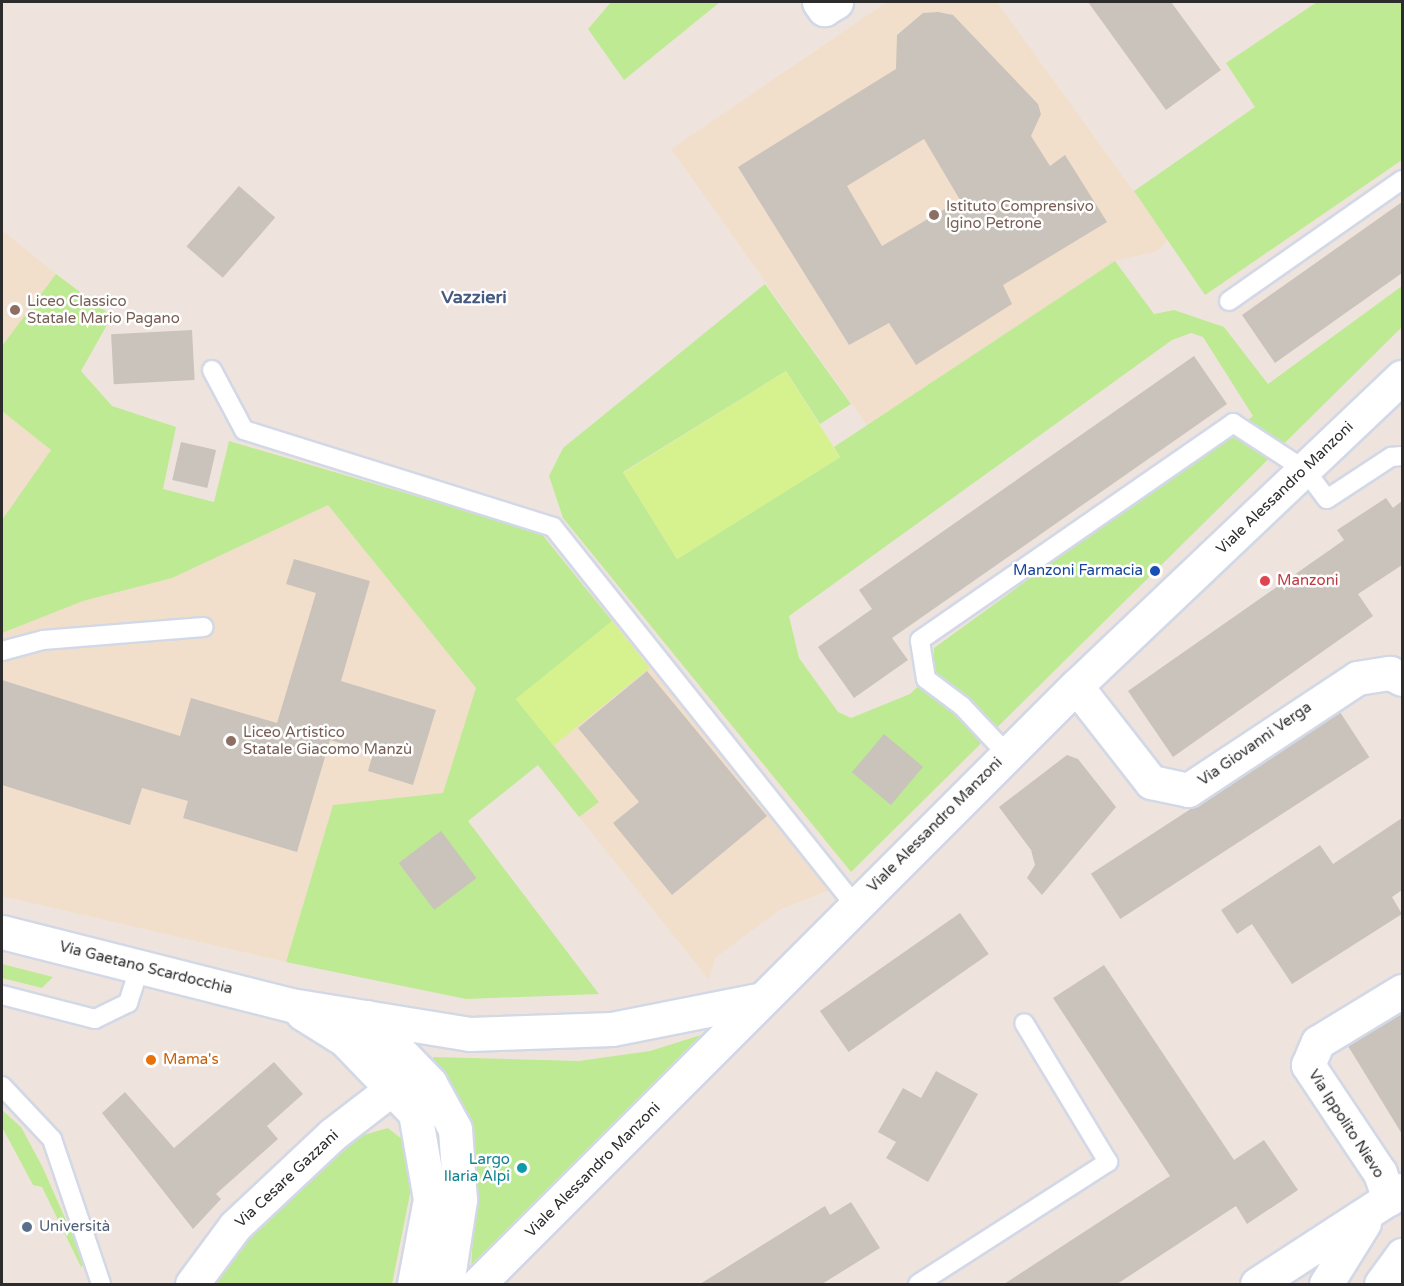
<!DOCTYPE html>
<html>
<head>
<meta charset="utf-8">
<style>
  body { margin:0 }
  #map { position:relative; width:1404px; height:1286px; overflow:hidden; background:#efe4dd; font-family:"Varela Round",sans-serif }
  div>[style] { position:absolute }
  .education>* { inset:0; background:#f1dfcb }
  .green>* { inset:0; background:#beea94 }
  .pitch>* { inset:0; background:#d6f28f; transform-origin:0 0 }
  .building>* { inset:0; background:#c9c3bb; transform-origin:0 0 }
  .roads { filter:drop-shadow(2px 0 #d2d8e6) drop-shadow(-2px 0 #d2d8e6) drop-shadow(0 2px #d2d8e6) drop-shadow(0 -2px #d2d8e6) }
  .lane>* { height:18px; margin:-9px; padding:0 9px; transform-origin:9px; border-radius:9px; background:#fff }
  .street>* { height:33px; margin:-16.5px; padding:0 16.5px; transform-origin:16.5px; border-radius:16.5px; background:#fff }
  .secondary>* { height:33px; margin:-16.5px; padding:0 16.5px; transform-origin:16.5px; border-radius:16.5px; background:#fff }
  .dots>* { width:16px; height:16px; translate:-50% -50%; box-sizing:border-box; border:3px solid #fff; border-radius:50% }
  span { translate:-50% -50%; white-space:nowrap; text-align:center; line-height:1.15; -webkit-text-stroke:5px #fff; paint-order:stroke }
  .education-label { font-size:15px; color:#785e54 }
  .left { translate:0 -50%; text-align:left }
  .street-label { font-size:15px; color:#2c2c2c }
  .transit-label { font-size:15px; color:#164399 }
  .right { translate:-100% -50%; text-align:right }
  .health-label { font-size:15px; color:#be3a42 }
  .food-label { font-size:15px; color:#c56008 }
  .culture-label { font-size:15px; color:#0d838f }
  .service-label { font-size:15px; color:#4e5e75 }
  .quarter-label { font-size:18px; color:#475a81; font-weight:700 }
  .frame { position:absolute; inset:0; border:3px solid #2c2c2c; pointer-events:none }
</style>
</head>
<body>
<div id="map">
  <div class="education">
    <div style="clip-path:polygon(887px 2px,997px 2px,1168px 239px,1158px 251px,1115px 261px,867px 425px,671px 149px)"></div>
    <div style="clip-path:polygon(2px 230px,56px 274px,2px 346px)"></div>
    <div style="clip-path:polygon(2px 411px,51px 450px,2px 520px)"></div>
    <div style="clip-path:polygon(328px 505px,476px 688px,591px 593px,830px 890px,781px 909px,715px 958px,709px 980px,477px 689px,443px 793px,333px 805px,286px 962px,2px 896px,2px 633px,83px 601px,172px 578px)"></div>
  </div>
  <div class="green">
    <div style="clip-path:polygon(611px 2px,720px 2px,624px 80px,588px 29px)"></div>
    <div style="clip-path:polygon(1317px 2px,1402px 2px,1402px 160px,1205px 295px,1134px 191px,1255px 107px,1226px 63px)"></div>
    <div style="clip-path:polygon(evenodd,1115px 261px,1154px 314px,1174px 310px,1224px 327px,1268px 384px,1402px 286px,1402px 327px,851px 872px,563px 518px,549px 476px,563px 448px,765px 284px,851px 404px,820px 424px,786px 371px,623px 472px,677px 559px,840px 457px,834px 447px,1115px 261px,1191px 333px,1203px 337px,1253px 416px,934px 648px,933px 672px,910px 694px,851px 718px,838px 712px,799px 658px,789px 616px,1172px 340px,1191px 333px)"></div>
    <div style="clip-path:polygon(56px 274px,112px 316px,81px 371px,112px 406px,176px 427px,163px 489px,214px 502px,229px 441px,541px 533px,612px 621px,517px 700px,599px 802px,579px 817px,538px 765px,468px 821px,599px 994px,466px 999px,286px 962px,333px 805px,443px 793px,476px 688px,328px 505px,172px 578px,83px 601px,2px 633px,2px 520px,51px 450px,2px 411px,2px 346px)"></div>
    <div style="clip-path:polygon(2px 964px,53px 977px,42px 988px,2px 978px)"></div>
    <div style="clip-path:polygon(701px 1035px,471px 1268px,475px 1204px,433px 1057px,579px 1061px,650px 1051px)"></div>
    <div style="clip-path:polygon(2px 1110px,21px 1127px,42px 1166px,85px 1263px,81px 1267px,42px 1187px,33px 1185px,2px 1127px)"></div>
    <div style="clip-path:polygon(388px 1128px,403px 1140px,414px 1174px,392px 1284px,209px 1284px,227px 1257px,325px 1158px,356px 1137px)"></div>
  </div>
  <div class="pitch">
    <div style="left:786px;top:371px;width:102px;height:192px;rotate:58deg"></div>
    <div style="left:612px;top:621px;width:60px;height:124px;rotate:51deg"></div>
  </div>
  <div class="building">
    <div style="clip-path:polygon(1088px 2px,1171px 2px,1221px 70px,1166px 110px)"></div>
    <div style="clip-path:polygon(evenodd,938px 12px,953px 15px,1038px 104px,1041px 114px,1031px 136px,1050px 166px,1065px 155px,1107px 222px,1003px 285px,1012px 304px,916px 365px,889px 323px,849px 345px,738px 167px,896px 69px,897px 35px,923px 13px,938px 12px,924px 139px,960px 200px,882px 246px,847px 186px,924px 139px)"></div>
    <div style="left:239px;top:186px;width:48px;height:80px;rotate:41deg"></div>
    <div style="clip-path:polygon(1402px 202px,1402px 273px,1275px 363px,1242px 315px)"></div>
    <div style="left:192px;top:330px;width:50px;height:81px;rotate:87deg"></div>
    <div style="clip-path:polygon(1194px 356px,1227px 404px,892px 638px,908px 660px,854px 698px,818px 647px,872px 609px,859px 590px)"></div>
    <div style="left:181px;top:442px;width:36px;height:39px;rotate:13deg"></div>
    <div style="clip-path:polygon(1386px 498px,1393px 508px,1402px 501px,1402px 565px,1358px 594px,1373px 616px,1173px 757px,1128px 691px,1344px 540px,1337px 530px)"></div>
    <div style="clip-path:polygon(294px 559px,370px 581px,341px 681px,436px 710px,413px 785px,368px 771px,373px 753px,330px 740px,297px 852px,183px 818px,188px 801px,142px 788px,130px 825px,2px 785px,2px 680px,180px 736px,191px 698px,277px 723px,316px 593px,286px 584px)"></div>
    <div style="clip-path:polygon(647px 671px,767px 816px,672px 895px,613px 823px,639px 802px,578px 728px)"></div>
    <div style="left:1340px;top:712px;width:54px;height:297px;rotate:57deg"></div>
    <div style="left:884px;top:734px;width:51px;height:50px;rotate:40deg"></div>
    <div style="clip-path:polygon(1067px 755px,1078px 759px,1116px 807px,1042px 895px,1027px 878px,1035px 865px,1031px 850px,999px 807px)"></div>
    <div style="clip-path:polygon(1402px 818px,1402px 890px,1392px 897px,1402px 914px,1292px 984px,1252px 924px,1237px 934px,1221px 910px,1320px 845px,1333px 864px)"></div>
    <div style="left:441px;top:831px;width:59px;height:53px;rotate:53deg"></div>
    <div style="left:960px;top:913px;width:50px;height:171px;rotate:55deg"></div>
    <div style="clip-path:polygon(1104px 965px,1234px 1160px,1264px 1140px,1298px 1190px,1247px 1224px,1236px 1206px,1117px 1284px,1004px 1284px,1170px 1176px,1053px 998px)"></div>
    <div style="clip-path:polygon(1402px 1013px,1402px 1134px,1348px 1046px)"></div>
    <div style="clip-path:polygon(274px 1062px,303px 1094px,267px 1126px,278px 1139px,216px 1194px,221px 1199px,193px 1229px,102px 1113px,125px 1092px,174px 1148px)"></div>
    <div style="clip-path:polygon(936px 1071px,978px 1094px,928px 1182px,886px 1158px,896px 1142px,878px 1132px,903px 1088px,921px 1098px)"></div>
    <div style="clip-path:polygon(851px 1202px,880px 1248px,822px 1284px,700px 1284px,825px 1206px,830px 1215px)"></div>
  </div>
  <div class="roads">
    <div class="lane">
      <div style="left:1229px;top:301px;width:211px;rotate:-35deg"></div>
      <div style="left:212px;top:370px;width:68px;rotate:61.9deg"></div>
      <div style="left:244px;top:430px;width:324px;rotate:17.4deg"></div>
      <div style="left:553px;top:527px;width:484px;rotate:51.4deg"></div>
      <div style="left:2px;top:651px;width:42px;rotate:-15deg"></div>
      <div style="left:43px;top:640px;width:161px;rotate:-4.6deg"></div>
      <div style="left:1007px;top:754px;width:66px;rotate:-133.2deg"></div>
      <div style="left:962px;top:706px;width:45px;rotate:-143.1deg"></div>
      <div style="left:926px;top:679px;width:39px;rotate:-99deg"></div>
      <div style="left:920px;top:640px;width:381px;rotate:-34.7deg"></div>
      <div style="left:1233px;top:423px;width:86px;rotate:33.1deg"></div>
      <div style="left:1305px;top:470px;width:36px;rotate:53deg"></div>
      <div style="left:1327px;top:499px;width:77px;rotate:-33.3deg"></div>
      <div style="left:1391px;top:457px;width:11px;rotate:-5deg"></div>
      <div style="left:2px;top:995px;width:96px;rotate:14.5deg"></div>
      <div style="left:95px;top:1019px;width:37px;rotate:-26deg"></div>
      <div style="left:128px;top:1003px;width:38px;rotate:-72deg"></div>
      <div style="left:2px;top:1086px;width:73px;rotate:46.7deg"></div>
      <div style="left:52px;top:1139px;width:153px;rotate:71.3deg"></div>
      <div style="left:918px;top:1284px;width:226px;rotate:-32.7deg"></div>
      <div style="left:1108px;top:1162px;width:162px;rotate:-121.1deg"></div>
    </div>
    <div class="street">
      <div style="left:819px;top:2px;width:9px;rotate:54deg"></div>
      <div style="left:824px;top:9px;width:14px;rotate:-30deg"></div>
      <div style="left:1076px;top:686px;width:122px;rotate:52deg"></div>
      <div style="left:1151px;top:782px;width:38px;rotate:12deg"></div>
      <div style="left:1188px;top:790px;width:203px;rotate:-33.5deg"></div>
      <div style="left:1357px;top:678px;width:33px;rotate:-9deg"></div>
      <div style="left:1390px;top:673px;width:13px;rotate:27deg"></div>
      <div style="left:1389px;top:1199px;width:28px;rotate:-109deg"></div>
      <div style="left:1380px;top:1173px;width:130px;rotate:-123.7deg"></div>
      <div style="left:1308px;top:1065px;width:25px;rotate:-67deg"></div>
      <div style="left:1318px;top:1042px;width:98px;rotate:-31.3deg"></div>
      <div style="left:192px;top:1284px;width:72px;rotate:-53.4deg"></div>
      <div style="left:235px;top:1226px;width:134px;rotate:-43.2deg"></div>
      <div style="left:333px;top:1134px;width:77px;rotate:-37.6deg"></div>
      <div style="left:394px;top:1087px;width:26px;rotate:-53deg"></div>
      <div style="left:1257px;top:1284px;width:173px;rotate:-33deg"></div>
      <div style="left:1326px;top:1284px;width:72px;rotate:-58.1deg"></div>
      <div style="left:1381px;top:1284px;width:36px;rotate:-54deg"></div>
    </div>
    <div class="secondary">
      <div style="left:2px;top:932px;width:298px;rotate:14.2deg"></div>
      <div style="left:291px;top:1005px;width:181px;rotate:9.2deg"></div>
      <div style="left:470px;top:1034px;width:142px;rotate:-2deg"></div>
      <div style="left:612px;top:1029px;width:149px;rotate:-11.2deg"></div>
      <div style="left:302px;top:1013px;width:51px;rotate:32.1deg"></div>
      <div style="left:345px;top:1040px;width:101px;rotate:46.2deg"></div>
      <div style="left:415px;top:1113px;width:87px;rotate:80.1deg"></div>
      <div style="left:430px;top:1199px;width:86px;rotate:100.7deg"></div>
      <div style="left:366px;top:1017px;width:92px;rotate:45.9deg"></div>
      <div style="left:430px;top:1083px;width:52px;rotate:61.5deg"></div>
      <div style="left:455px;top:1129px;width:71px;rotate:86deg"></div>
      <div style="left:460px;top:1200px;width:85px;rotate:98.8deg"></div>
      <div style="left:478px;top:1284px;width:846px;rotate:-45deg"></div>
      <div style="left:1076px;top:686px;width:449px;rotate:-43.5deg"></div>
    </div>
  </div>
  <div class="dots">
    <div style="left:934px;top:215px;background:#8d6e63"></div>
    <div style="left:15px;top:310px;background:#8d6e63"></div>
    <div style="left:1155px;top:571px;background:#1a4fb4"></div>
    <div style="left:1265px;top:581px;background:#e0444e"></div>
    <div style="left:231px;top:741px;background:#8d6e63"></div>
    <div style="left:151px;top:1060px;background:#e8710a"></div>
    <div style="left:522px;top:1168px;background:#0f9aa8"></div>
    <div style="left:27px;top:1227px;background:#5c6f8a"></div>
  </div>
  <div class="education-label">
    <span class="left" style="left:946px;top:215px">Istituto Comprensivo<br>Igino Petrone</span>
    <span class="left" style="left:27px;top:310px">Liceo Classico<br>Statale Mario Pagano</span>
    <span class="left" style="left:243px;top:741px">Liceo Artistico<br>Statale Giacomo Manzù</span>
  </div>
  <div class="street-label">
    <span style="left:1285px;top:488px;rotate:-44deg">Viale Alessandro Manzoni</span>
    <span style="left:1255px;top:744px;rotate:-35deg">Via Giovanni Verga</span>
    <span style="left:935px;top:825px;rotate:-45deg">Viale Alessandro Manzoni</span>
    <span style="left:146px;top:968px;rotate:14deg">Via Gaetano Scardocchia</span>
    <span style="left:1346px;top:1124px;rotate:57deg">Via Ippolito Nievo</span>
    <span style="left:593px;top:1170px;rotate:-45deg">Viale Alessandro Manzoni</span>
    <span style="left:287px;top:1179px;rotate:-43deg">Via Cesare Gazzani</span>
  </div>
  <div class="transit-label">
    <span class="right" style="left:1143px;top:571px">Manzoni Farmacia</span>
  </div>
  <div class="health-label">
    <span class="left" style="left:1277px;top:581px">Manzoni</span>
  </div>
  <div class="food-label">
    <span class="left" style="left:163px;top:1060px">Mama's</span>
  </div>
  <div class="culture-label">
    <span class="right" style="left:510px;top:1168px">Largo<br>Ilaria Alpi</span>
  </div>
  <div class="service-label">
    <span class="left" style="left:39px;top:1227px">Università</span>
  </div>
  <div class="quarter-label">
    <span style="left:474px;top:297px">Vazzieri</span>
  </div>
  <div class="frame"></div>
</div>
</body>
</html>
